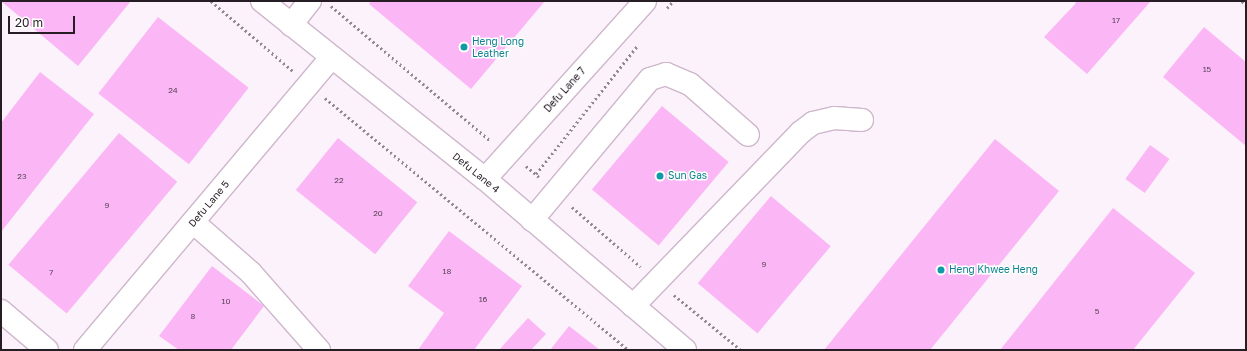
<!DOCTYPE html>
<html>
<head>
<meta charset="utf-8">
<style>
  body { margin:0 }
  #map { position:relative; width:1247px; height:351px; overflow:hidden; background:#fcf2fb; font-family:"Golos Text",sans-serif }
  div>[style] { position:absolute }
  .building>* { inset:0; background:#fbb7f5; transform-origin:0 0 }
  .path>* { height:2.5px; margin-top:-1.25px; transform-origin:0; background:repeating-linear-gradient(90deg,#928891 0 2px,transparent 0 5px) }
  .roads { filter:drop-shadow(1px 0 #ceb7cc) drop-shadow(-1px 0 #ceb7cc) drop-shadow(0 1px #ceb7cc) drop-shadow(0 -1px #ceb7cc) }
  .minor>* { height:22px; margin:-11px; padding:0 11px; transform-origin:11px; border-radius:11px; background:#fff }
  .dots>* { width:11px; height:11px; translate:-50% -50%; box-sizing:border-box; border:2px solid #fff; border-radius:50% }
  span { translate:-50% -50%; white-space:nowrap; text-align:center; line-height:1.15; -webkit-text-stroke:3px #fff; paint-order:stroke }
  .number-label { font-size:8px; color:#5b4459 }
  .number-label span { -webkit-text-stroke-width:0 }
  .culture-label { font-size:10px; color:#0d838f }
  .left { translate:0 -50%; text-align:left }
  .street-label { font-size:10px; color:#261d25 }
  .frame { position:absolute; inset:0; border:2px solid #261d25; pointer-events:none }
  .scale { position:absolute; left:8px; top:16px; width:67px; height:18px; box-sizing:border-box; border:2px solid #261d25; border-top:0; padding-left:5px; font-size:12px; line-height:14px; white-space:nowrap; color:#261d25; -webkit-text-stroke:3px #fff; paint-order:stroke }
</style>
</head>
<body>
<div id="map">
  <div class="building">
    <div style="clip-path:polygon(1px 1px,131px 1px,78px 66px)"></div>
    <div style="clip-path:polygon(371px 1px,545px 1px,471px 89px,369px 4px)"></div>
    <div style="clip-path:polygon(1074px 1px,1151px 1px,1087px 74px,1044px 37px,1076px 3px)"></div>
    <div style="left:158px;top:17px;width:115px;height:97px;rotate:38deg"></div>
    <div style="clip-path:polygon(1204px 27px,1246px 62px,1246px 146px,1163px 77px)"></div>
    <div style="clip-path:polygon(40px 72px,94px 114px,1px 232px,1px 123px)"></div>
    <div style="left:662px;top:106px;width:87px;height:109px;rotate:40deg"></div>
    <div style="left:119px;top:133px;width:76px;height:172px;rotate:40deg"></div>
    <div style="left:338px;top:138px;width:102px;height:67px;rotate:39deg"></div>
    <div style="clip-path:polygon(995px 139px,1059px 191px,930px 350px,824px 350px)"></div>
    <div style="left:1150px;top:145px;width:24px;height:42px;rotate:36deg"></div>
    <div style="left:771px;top:196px;width:78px;height:114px;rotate:40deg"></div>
    <div style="clip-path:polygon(1113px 208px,1195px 273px,1133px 350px,1000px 350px)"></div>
    <div style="clip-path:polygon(449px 231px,522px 286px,474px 350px,418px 350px,444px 313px,408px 286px)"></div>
    <div style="clip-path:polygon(212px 266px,264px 306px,231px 350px,179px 350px,159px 336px)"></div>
    <div style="clip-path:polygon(528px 318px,546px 334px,531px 350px,499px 350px)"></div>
    <div style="clip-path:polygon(569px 326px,600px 350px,550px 350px)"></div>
  </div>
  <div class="path">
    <div style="left:211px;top:1px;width:108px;rotate:40.5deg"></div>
    <div style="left:1242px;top:1px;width:6px;rotate:45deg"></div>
    <div style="left:331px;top:6px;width:209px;rotate:40.2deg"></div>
    <div style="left:667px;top:8px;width:9px;rotate:-49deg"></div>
    <div style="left:325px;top:98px;width:395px;rotate:39.7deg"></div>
    <div style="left:526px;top:166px;width:17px;rotate:40deg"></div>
    <div style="left:536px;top:174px;width:164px;rotate:-51.7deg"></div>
    <div style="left:572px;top:207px;width:91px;rotate:41deg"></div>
    <div style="left:674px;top:295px;width:87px;rotate:39.4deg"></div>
  </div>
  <div class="roads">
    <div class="minor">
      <div style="left:262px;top:1px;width:285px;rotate:38.6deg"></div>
      <div style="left:485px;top:179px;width:263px;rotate:40.5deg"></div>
      <div style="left:291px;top:25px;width:31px;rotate:-52deg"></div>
      <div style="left:485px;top:179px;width:239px;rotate:-48deg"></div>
      <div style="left:532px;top:220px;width:184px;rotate:-50.1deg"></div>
      <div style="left:650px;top:79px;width:17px;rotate:-17deg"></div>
      <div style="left:666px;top:74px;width:26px;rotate:23deg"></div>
      <div style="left:690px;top:84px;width:77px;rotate:41.3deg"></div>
      <div style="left:193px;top:222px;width:77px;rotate:41.3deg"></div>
      <div style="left:251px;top:273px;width:103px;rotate:48.6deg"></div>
      <div style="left:633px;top:306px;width:242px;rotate:-46deg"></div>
      <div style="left:801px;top:132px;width:15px;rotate:-37deg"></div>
      <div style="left:813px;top:123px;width:22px;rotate:-13deg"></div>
      <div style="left:834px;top:118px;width:28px;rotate:4deg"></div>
      <div style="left:1px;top:311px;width:60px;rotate:40.3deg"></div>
      <div style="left:85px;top:350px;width:383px;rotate:-49.9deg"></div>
    </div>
  </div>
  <div class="dots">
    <div style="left:464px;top:47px;background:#0f9aa8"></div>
    <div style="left:660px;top:176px;background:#0f9aa8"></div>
    <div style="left:941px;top:270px;background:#0f9aa8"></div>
  </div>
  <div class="number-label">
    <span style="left:1116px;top:21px">17</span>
    <span style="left:1207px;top:70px">15</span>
    <span style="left:173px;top:91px">24</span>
    <span style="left:22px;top:177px">23</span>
    <span style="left:339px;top:181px">22</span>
    <span style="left:107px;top:206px">9</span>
    <span style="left:378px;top:214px">20</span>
    <span style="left:764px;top:265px">9</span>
    <span style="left:447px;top:272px">18</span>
    <span style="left:51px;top:273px">7</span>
    <span style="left:483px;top:300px">16</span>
    <span style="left:226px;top:302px">10</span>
    <span style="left:1097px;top:312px">5</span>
    <span style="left:193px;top:317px">8</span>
  </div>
  <div class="culture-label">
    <span class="left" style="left:472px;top:47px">Heng Long<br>Leather</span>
    <span class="left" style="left:668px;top:176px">Sun Gas</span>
    <span class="left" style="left:949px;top:270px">Heng Khwee Heng</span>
  </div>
  <div class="street-label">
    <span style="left:565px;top:90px;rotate:-48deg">Defu Lane 7</span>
    <span style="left:476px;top:173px;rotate:39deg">Defu Lane 4</span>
    <span style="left:209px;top:204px;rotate:-50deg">Defu Lane 5</span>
  </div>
  <div class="frame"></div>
  <div class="scale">20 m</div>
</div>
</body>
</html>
